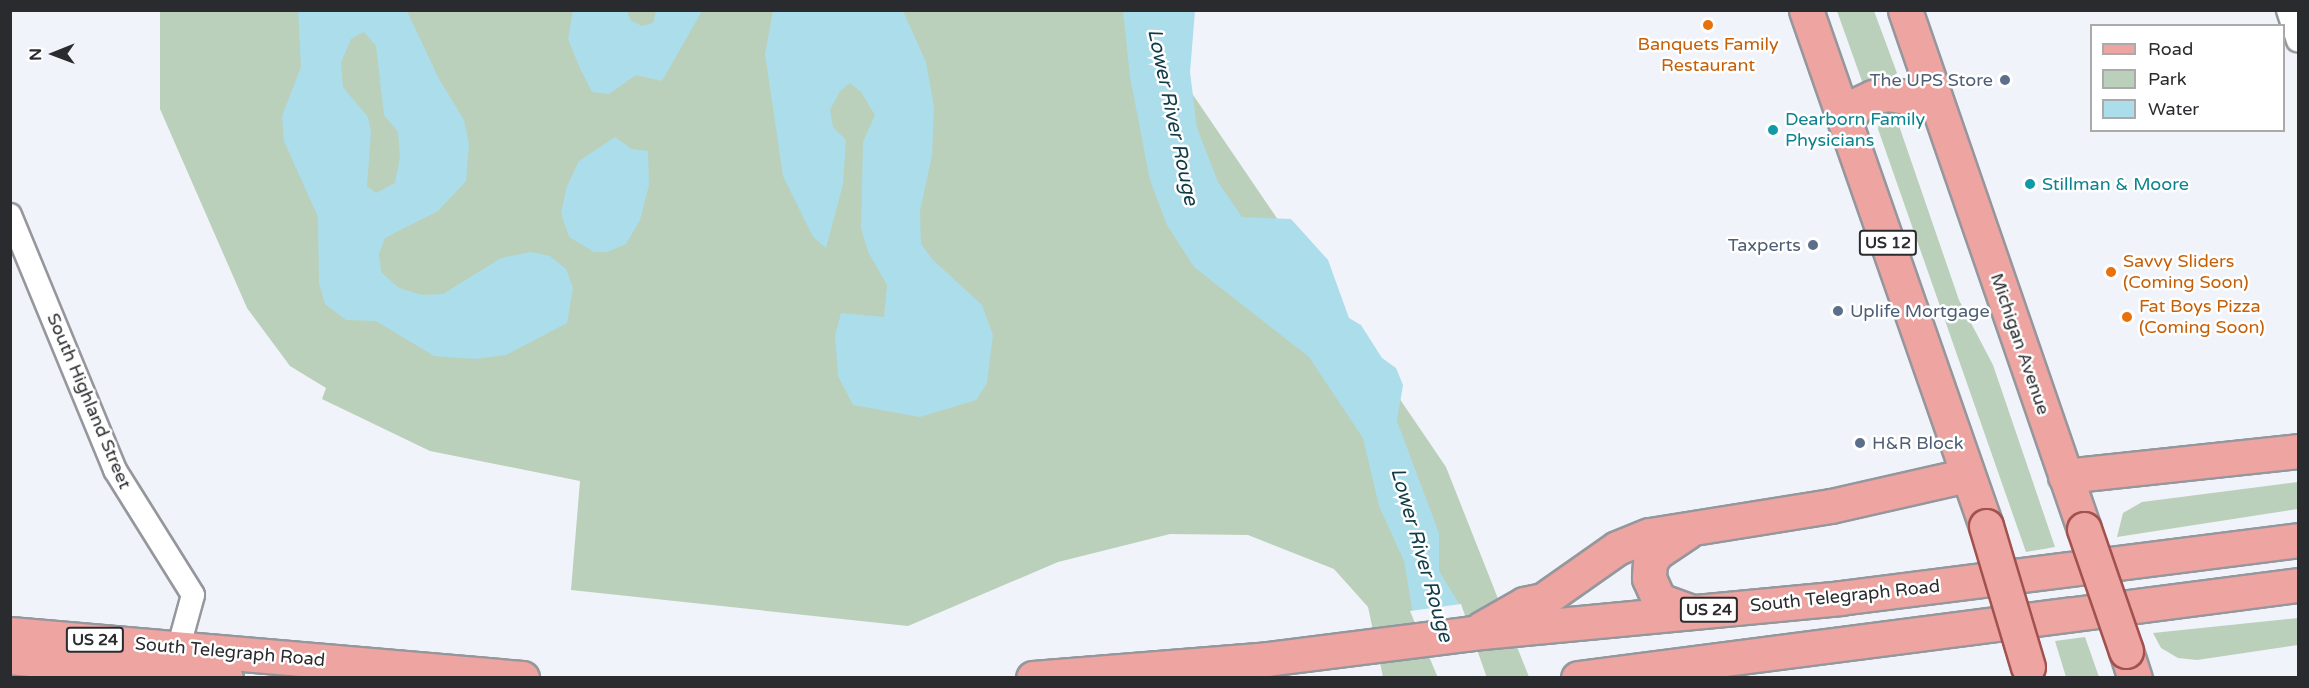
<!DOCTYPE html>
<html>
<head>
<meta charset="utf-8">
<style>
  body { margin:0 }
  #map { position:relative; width:2309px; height:688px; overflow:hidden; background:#f0f3f9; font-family:"Varela Round",sans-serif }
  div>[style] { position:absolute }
  .green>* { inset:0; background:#bad0ba }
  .water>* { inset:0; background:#acddeb }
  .pier>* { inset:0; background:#f0f3f9 }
  .roads { filter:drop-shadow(2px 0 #95979d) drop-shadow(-2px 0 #95979d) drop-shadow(0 2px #95979d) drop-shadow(0 -2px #95979d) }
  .street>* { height:22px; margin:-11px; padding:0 11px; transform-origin:11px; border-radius:11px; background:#fff }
  .primary>* { height:33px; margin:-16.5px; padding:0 16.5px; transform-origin:16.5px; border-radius:16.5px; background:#eea4a0 }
  .bridges { filter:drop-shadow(2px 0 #a2524e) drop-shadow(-2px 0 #a2524e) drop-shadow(0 2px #a2524e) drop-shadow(0 -2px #a2524e) }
  .primary-bridge>* { height:33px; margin:-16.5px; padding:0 16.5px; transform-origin:16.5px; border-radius:16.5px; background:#eea4a0 }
  .dots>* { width:16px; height:16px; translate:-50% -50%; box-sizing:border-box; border:3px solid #fff; border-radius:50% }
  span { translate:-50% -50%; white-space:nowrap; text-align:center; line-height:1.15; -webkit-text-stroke:5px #fff; paint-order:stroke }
  .shield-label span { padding:2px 4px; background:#fff; border:2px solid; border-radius:4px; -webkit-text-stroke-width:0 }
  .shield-label { font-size:16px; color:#2a2b2e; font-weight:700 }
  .food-label { font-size:18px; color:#c56008 }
  .left { translate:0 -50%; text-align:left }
  .service-label { font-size:18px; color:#4e5e75 }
  .right { translate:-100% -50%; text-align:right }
  .culture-label { font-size:18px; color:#0d838f }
  .street-label { font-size:18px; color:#2a2b2e }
  .water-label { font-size:20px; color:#103c48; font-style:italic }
  .frame { position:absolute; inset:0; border:12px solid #2a2b2e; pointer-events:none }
  .legend { position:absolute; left:2090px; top:24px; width:195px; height:108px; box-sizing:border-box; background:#fff; border:2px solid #aaaaab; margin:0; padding:8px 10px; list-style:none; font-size:18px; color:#2a2b2e }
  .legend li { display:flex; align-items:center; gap:12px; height:30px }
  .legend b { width:30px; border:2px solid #aaaaab }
  .north { position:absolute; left:24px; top:24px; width:60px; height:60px; -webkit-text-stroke:4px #fff; paint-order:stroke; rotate:269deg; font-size:16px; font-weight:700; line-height:24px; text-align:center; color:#2a2b2e }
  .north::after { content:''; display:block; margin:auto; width:21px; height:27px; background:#2a2b2e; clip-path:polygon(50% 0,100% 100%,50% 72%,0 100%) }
</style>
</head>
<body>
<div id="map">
  <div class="green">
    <div style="clip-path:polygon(160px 11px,1136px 11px,1446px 467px,1529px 677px,1383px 677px,1368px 607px,1334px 569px,1248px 535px,1170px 534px,1058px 562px,908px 626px,571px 590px,580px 481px,430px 451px,322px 399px,326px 388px,290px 366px,247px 308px,160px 109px)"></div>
    <div style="clip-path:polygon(1837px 11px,1874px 11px,1897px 73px,1893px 77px,1863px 84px)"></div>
    <div style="clip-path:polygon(1888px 114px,1896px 117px,1959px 300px,1993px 365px,2055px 547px,2026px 552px,1878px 129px,1880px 118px)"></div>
    <div style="clip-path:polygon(2298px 482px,2298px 509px,2117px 537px,2123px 513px,2142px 502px)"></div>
    <div style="clip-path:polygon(2298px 618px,2298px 645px,2197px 660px,2178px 658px,2161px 648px,2153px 633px)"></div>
    <div style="clip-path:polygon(2085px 637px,2099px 677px,2066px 677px,2055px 641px)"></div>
  </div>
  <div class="water">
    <div style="clip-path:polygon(evenodd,298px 11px,407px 11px,439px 79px,464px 120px,469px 144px,466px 181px,438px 211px,385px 238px,379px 254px,381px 272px,399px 288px,422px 295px,443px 294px,501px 258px,531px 252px,550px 256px,566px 269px,573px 288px,567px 323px,506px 355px,475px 359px,434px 356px,376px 321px,346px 320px,325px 304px,319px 283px,318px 217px,284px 141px,282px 116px,301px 67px,298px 11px,364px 32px,376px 46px,384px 115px,398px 132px,400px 156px,395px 183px,376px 193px,367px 186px,371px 132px,368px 117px,343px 87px,341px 63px,351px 39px,364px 32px)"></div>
    <div style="clip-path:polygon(573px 11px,627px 11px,631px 21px,642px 26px,653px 23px,656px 11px,702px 11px,662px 81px,636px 75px,609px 94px,592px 92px,579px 66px,568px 39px)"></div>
    <div style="clip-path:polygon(773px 11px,903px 11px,926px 62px,934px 107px,932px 155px,920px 211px,921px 244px,933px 260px,982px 305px,993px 335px,987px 383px,976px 400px,920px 417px,853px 405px,838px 376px,835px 336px,841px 313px,884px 317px,887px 285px,868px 252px,861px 228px,863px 142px,875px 115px,861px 92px,850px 83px,840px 91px,830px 110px,833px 127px,846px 140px,843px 184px,826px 248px,813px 237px,783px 176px,765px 54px)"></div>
    <div style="clip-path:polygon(1123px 11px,1195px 11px,1190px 72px,1197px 128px,1218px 182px,1242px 217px,1291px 219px,1328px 260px,1349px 318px,1361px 325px,1382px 358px,1396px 368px,1403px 385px,1397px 421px,1439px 533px,1439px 571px,1458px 602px,1484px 677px,1441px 677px,1412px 609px,1404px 561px,1379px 506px,1363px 438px,1309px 357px,1194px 267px,1167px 225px,1150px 180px,1130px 77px)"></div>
    <div style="clip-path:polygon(615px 137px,632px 149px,648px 151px,649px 185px,640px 220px,626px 244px,607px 252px,594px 252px,569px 237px,561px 213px,567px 186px,579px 161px)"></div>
  </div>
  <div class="pier">
    <div style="clip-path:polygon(1461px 604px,1487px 678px,1438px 678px,1410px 611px)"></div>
  </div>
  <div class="roads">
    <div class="street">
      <div style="left:2288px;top:10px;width:32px;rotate:72deg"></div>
      <div style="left:10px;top:215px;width:276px;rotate:67.6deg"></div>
      <div style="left:115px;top:470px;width:147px;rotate:58deg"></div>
      <div style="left:193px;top:595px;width:53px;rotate:105.4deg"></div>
    </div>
    <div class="primary">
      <div style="left:1806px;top:10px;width:546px;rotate:70.77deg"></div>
      <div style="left:1905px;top:10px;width:549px;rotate:70.97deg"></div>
      <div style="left:1845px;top:122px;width:22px;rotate:-54deg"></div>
      <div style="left:1858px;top:104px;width:17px;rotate:-25deg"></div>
      <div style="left:1873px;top:97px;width:15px;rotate:-11deg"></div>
      <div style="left:1888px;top:94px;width:49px;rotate:9.5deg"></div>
      <div style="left:2065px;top:476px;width:234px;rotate:-6.1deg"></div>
      <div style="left:1687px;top:532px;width:36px;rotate:146deg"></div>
      <div style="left:1657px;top:552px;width:12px;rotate:125deg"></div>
      <div style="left:1650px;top:562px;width:16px;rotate:94deg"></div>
      <div style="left:1649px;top:578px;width:24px;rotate:66deg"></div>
      <div style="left:1659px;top:600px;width:33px;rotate:20deg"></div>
      <div style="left:1482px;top:628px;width:48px;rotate:-29.7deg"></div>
      <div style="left:1524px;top:604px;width:19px;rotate:-12deg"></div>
      <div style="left:1543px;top:600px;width:90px;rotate:-35.1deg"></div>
      <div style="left:1617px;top:548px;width:35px;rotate:-22deg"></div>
      <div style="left:1650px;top:535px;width:183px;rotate:-9.1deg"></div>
      <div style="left:1831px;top:506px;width:140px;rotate:-12.8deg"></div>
      <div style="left:10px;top:634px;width:514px;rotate:4.91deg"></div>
      <div style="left:2126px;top:651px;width:28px;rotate:72deg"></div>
      <div style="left:10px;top:657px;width:217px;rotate:5.6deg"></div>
      <div style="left:1033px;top:678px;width:235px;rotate:-4.6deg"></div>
      <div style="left:1267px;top:659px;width:207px;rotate:-7.2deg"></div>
      <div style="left:1472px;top:633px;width:370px;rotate:-5.4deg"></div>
      <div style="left:1840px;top:598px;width:462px;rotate:-7.2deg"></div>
      <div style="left:1578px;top:678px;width:726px;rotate:-7.36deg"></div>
    </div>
  </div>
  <div class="bridges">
    <div class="primary-bridge">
      <div style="left:1986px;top:526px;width:147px;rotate:73.4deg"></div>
      <div style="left:2084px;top:529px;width:129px;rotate:71deg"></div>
    </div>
  </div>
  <div class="dots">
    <div style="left:1708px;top:25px;background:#e8710a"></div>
    <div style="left:2005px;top:80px;background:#5c6f8a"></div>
    <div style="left:1773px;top:130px;background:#0f9aa8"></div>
    <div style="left:2030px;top:184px;background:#0f9aa8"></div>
    <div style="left:1813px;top:245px;background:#5c6f8a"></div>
    <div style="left:2111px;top:272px;background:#e8710a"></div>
    <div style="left:1838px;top:311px;background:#5c6f8a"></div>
    <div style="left:2127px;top:317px;background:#e8710a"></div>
    <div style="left:1860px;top:443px;background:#5c6f8a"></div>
  </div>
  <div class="shield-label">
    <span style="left:1888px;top:243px">US 12</span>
    <span style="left:1709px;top:610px">US 24</span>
    <span style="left:95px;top:640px">US 24</span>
  </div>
  <div class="food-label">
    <span style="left:1708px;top:55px">Banquets Family<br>Restaurant</span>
    <span class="left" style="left:2123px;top:272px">Savvy Sliders<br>(Coming Soon)</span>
    <span class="left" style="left:2139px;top:317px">Fat Boys Pizza<br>(Coming Soon)</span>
  </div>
  <div class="service-label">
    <span class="right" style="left:1993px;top:80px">The UPS Store</span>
    <span class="right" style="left:1801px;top:245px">Taxperts</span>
    <span class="left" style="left:1850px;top:311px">Uplife Mortgage</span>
    <span class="left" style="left:1872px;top:443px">H&amp;R Block</span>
  </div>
  <div class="culture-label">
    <span class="left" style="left:1785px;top:130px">Dearborn Family<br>Physicians</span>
    <span class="left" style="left:2042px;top:184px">Stillman &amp; Moore</span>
  </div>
  <div class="street-label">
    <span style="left:2020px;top:344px;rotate:71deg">Michigan Avenue</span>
    <span style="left:89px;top:401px;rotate:67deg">South Highland Street</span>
    <span style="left:1845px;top:596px;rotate:-6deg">South Telegraph Road</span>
    <span style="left:230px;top:652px;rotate:5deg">South Telegraph Road</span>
  </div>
  <div class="water-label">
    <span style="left:1172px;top:117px;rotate:78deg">Lower River Rouge</span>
    <span style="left:1421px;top:555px;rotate:74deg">Lower River Rouge</span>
  </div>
  <div class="frame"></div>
  <ul class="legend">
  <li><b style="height:8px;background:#eea4a0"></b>Road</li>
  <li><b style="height:16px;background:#bad0ba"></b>Park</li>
  <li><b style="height:16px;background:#acddeb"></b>Water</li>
  </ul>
  <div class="north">N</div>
</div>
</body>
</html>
